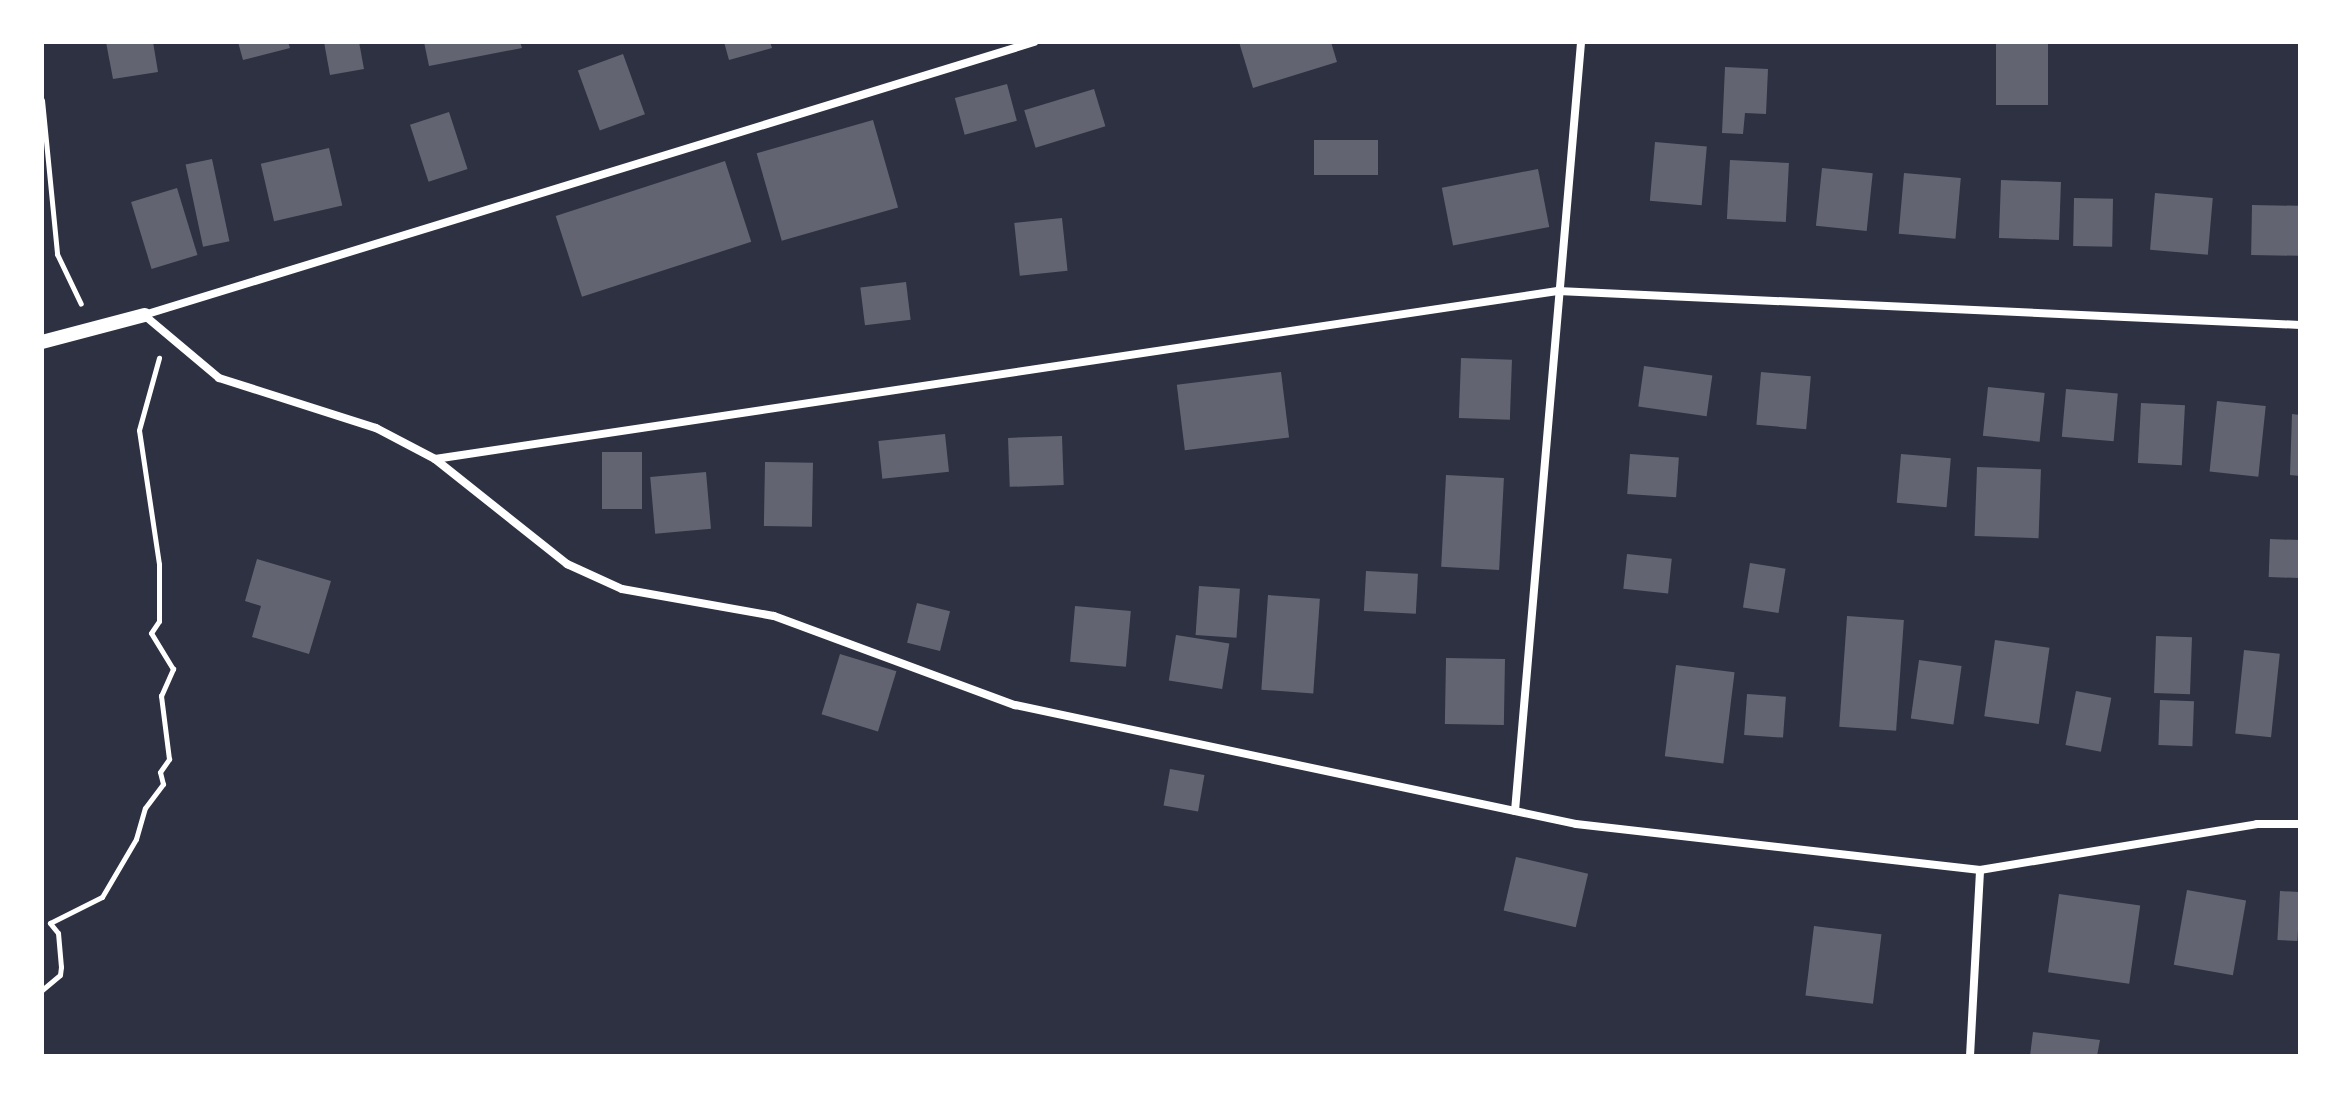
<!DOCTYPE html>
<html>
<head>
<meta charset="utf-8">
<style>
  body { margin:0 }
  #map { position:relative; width:2342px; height:1098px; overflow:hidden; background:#2d3142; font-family:"Golos Text",sans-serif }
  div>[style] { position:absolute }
  .building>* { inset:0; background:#626471; transform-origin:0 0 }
  .path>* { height:5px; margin:-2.5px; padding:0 2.5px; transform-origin:2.5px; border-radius:2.5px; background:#fff }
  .minor>* { height:8px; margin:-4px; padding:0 4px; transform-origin:4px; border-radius:4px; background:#fff }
  .tertiary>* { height:14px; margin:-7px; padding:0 7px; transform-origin:7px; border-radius:7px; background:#fff }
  span { translate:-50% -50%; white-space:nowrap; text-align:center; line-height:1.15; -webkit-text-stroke:8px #fff; paint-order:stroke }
  .frame { position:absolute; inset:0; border:44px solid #fff; pointer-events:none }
</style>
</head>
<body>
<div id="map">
  <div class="building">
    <div style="clip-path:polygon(106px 42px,153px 42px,158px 72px,113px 79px)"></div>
    <div style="clip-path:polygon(238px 42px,288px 42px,290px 48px,243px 60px)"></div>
    <div style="clip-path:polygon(324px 42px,359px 42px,364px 69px,330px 75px)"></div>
    <div style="clip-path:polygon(424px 42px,520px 42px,522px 48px,429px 66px)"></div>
    <div style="clip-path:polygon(724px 42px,770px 42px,772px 48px,729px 60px)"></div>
    <div style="clip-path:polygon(1239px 42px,1331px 42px,1337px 62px,1253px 88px)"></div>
    <div style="left:1996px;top:42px;width:52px;height:63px"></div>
    <div style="left:623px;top:54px;width:64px;height:48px;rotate:70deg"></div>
    <div style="clip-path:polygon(1725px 67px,1768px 69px,1766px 114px,1745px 113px,1743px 134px,1722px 133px)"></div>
    <div style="left:1007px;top:84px;width:38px;height:54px;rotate:75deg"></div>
    <div style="left:1094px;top:89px;width:39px;height:73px;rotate:73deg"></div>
    <div style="left:449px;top:112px;width:60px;height:41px;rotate:72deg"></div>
    <div style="left:873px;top:120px;width:91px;height:121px;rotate:74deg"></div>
    <div style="left:1378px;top:140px;width:35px;height:64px;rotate:90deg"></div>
    <div style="left:1655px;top:142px;width:52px;height:59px;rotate:5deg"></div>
    <div style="left:329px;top:148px;width:59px;height:70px;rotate:77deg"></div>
    <div style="left:212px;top:159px;width:84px;height:27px;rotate:78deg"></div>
    <div style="left:1730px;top:160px;width:59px;height:59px;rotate:3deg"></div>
    <div style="left:725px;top:161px;width:85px;height:178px;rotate:72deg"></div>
    <div style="left:1822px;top:168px;width:51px;height:58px;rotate:6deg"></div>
    <div style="left:1538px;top:169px;width:59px;height:98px;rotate:79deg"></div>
    <div style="left:1904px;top:173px;width:57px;height:61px;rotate:5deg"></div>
    <div style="left:2001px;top:180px;width:60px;height:58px;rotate:2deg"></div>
    <div style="left:177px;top:188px;width:70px;height:48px;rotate:73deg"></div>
    <div style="left:2155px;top:193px;width:58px;height:57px;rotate:5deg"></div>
    <div style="left:2074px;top:198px;width:39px;height:48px;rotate:1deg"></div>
    <div style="left:2252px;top:205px;width:48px;height:50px;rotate:1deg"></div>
    <div style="left:1062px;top:218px;width:53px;height:48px;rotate:84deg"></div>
    <div style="left:906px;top:282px;width:38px;height:46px;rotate:83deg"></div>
    <div style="left:1461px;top:358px;width:51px;height:60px;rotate:2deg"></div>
    <div style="left:1644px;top:366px;width:69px;height:41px;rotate:8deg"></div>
    <div style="left:1281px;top:372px;width:66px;height:105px;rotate:83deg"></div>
    <div style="left:1761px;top:372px;width:50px;height:53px;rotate:5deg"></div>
    <div style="left:1988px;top:387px;width:57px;height:49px;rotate:6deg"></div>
    <div style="left:2066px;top:389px;width:52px;height:48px;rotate:5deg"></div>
    <div style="left:2217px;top:401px;width:49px;height:71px;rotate:6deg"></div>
    <div style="left:2141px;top:403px;width:44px;height:60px;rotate:3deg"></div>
    <div style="clip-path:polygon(2292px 414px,2300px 415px,2300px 476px,2290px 475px)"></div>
    <div style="left:945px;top:434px;width:38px;height:67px;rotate:84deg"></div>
    <div style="left:1062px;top:436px;width:49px;height:54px;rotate:88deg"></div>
    <div style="left:642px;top:452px;width:57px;height:40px;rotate:90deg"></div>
    <div style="left:1630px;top:454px;width:49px;height:40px;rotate:4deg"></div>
    <div style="left:1901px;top:454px;width:50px;height:49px;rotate:5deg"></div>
    <div style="left:765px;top:462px;width:48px;height:64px;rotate:1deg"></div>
    <div style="left:1977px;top:467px;width:64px;height:69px;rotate:2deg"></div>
    <div style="left:706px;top:472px;width:57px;height:56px;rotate:85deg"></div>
    <div style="left:1446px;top:475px;width:58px;height:92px;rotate:3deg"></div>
    <div style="left:2270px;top:539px;width:30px;height:38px;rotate:2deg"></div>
    <div style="left:1627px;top:554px;width:45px;height:35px;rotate:6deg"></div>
    <div style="clip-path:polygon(257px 559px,331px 581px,309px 654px,252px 637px,261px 606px,245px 601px)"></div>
    <div style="left:1750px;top:563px;width:36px;height:45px;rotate:9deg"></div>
    <div style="left:1366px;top:571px;width:52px;height:40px;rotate:3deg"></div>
    <div style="left:1199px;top:586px;width:41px;height:49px;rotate:4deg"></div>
    <div style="left:1268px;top:595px;width:52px;height:95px;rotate:4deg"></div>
    <div style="left:917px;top:603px;width:34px;height:41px;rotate:14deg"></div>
    <div style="left:1075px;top:606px;width:56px;height:56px;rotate:5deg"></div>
    <div style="left:1847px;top:616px;width:57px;height:111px;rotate:4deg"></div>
    <div style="left:1176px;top:635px;width:54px;height:46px;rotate:9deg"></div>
    <div style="left:2156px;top:636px;width:36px;height:57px;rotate:2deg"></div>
    <div style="left:1995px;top:640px;width:55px;height:77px;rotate:8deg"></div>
    <div style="left:2244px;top:650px;width:36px;height:84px;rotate:6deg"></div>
    <div style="left:840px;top:654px;width:59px;height:63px;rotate:17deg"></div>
    <div style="left:1446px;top:658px;width:59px;height:66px;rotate:1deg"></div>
    <div style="left:1919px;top:660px;width:43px;height:59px;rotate:8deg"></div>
    <div style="left:1676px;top:665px;width:59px;height:92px;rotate:7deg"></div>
    <div style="left:2076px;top:691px;width:36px;height:55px;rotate:11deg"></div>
    <div style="left:1747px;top:694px;width:39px;height:41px;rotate:4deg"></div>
    <div style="left:2160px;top:700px;width:34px;height:45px;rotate:2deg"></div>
    <div style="left:1170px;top:769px;width:35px;height:37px;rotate:10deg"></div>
    <div style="left:1516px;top:857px;width:74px;height:55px;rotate:13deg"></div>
    <div style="left:2187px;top:890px;width:60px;height:76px;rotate:10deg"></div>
    <div style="left:2280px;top:891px;width:20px;height:49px;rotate:3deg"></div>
    <div style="left:2059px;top:894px;width:82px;height:79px;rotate:8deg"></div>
    <div style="left:1814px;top:926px;width:68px;height:70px;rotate:7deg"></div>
    <div style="clip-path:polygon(2033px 1032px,2100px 1040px,2097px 1056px,2030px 1056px)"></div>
  </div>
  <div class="path">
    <div style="left:42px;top:100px;width:155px;rotate:84.4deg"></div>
    <div style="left:57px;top:254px;width:55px;rotate:64.4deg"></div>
    <div style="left:42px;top:990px;width:23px;rotate:-40deg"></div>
    <div style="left:60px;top:975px;width:8px;rotate:-83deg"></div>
    <div style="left:61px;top:967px;width:34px;rotate:-95deg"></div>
    <div style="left:58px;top:933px;width:13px;rotate:-129deg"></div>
    <div style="left:50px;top:923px;width:58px;rotate:-26.6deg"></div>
    <div style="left:102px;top:897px;width:67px;rotate:-59.6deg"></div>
    <div style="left:136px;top:839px;width:32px;rotate:-74deg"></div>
    <div style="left:145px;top:808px;width:30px;rotate:-53deg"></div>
    <div style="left:163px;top:784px;width:12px;rotate:-104deg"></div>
    <div style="left:160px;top:772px;width:16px;rotate:-55deg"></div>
    <div style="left:169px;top:759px;width:64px;rotate:-97.2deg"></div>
    <div style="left:161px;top:696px;width:30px;rotate:-66deg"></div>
    <div style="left:173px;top:669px;width:42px;rotate:-121.4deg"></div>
    <div style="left:151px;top:633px;width:14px;rotate:-56deg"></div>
    <div style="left:159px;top:621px;width:57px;rotate:-90deg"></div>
    <div style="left:159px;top:564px;width:135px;rotate:-98.5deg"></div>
    <div style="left:139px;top:430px;width:75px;rotate:-74.5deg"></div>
  </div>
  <div class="minor">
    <div style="left:144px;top:315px;width:98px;rotate:40deg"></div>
    <div style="left:219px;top:378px;width:165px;rotate:17.7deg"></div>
    <div style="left:376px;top:428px;width:67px;rotate:27.7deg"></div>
    <div style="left:435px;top:459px;width:169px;rotate:38.5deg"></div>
    <div style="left:567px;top:564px;width:60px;rotate:24.4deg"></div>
    <div style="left:622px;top:589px;width:154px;rotate:10.1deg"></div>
    <div style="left:774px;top:616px;width:257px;rotate:20.3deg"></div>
    <div style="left:1015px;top:705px;width:573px;rotate:11.98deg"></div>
    <div style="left:1576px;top:824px;width:407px;rotate:6.5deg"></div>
    <div style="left:1980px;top:870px;width:281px;rotate:-9.4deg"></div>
    <div style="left:2257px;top:824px;width:43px"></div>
    <div style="left:144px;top:315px;width:931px;rotate:-17.05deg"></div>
    <div style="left:435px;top:459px;width:1135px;rotate:-8.51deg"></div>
    <div style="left:1558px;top:291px;width:743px;rotate:2.62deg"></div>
    <div style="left:1515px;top:811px;width:772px;rotate:-85.09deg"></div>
    <div style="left:1970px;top:1056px;width:186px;rotate:-86.9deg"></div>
  </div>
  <div class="tertiary">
    <div style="left:42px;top:342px;width:106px;rotate:-14.8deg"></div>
  </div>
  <div class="frame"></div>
</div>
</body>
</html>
